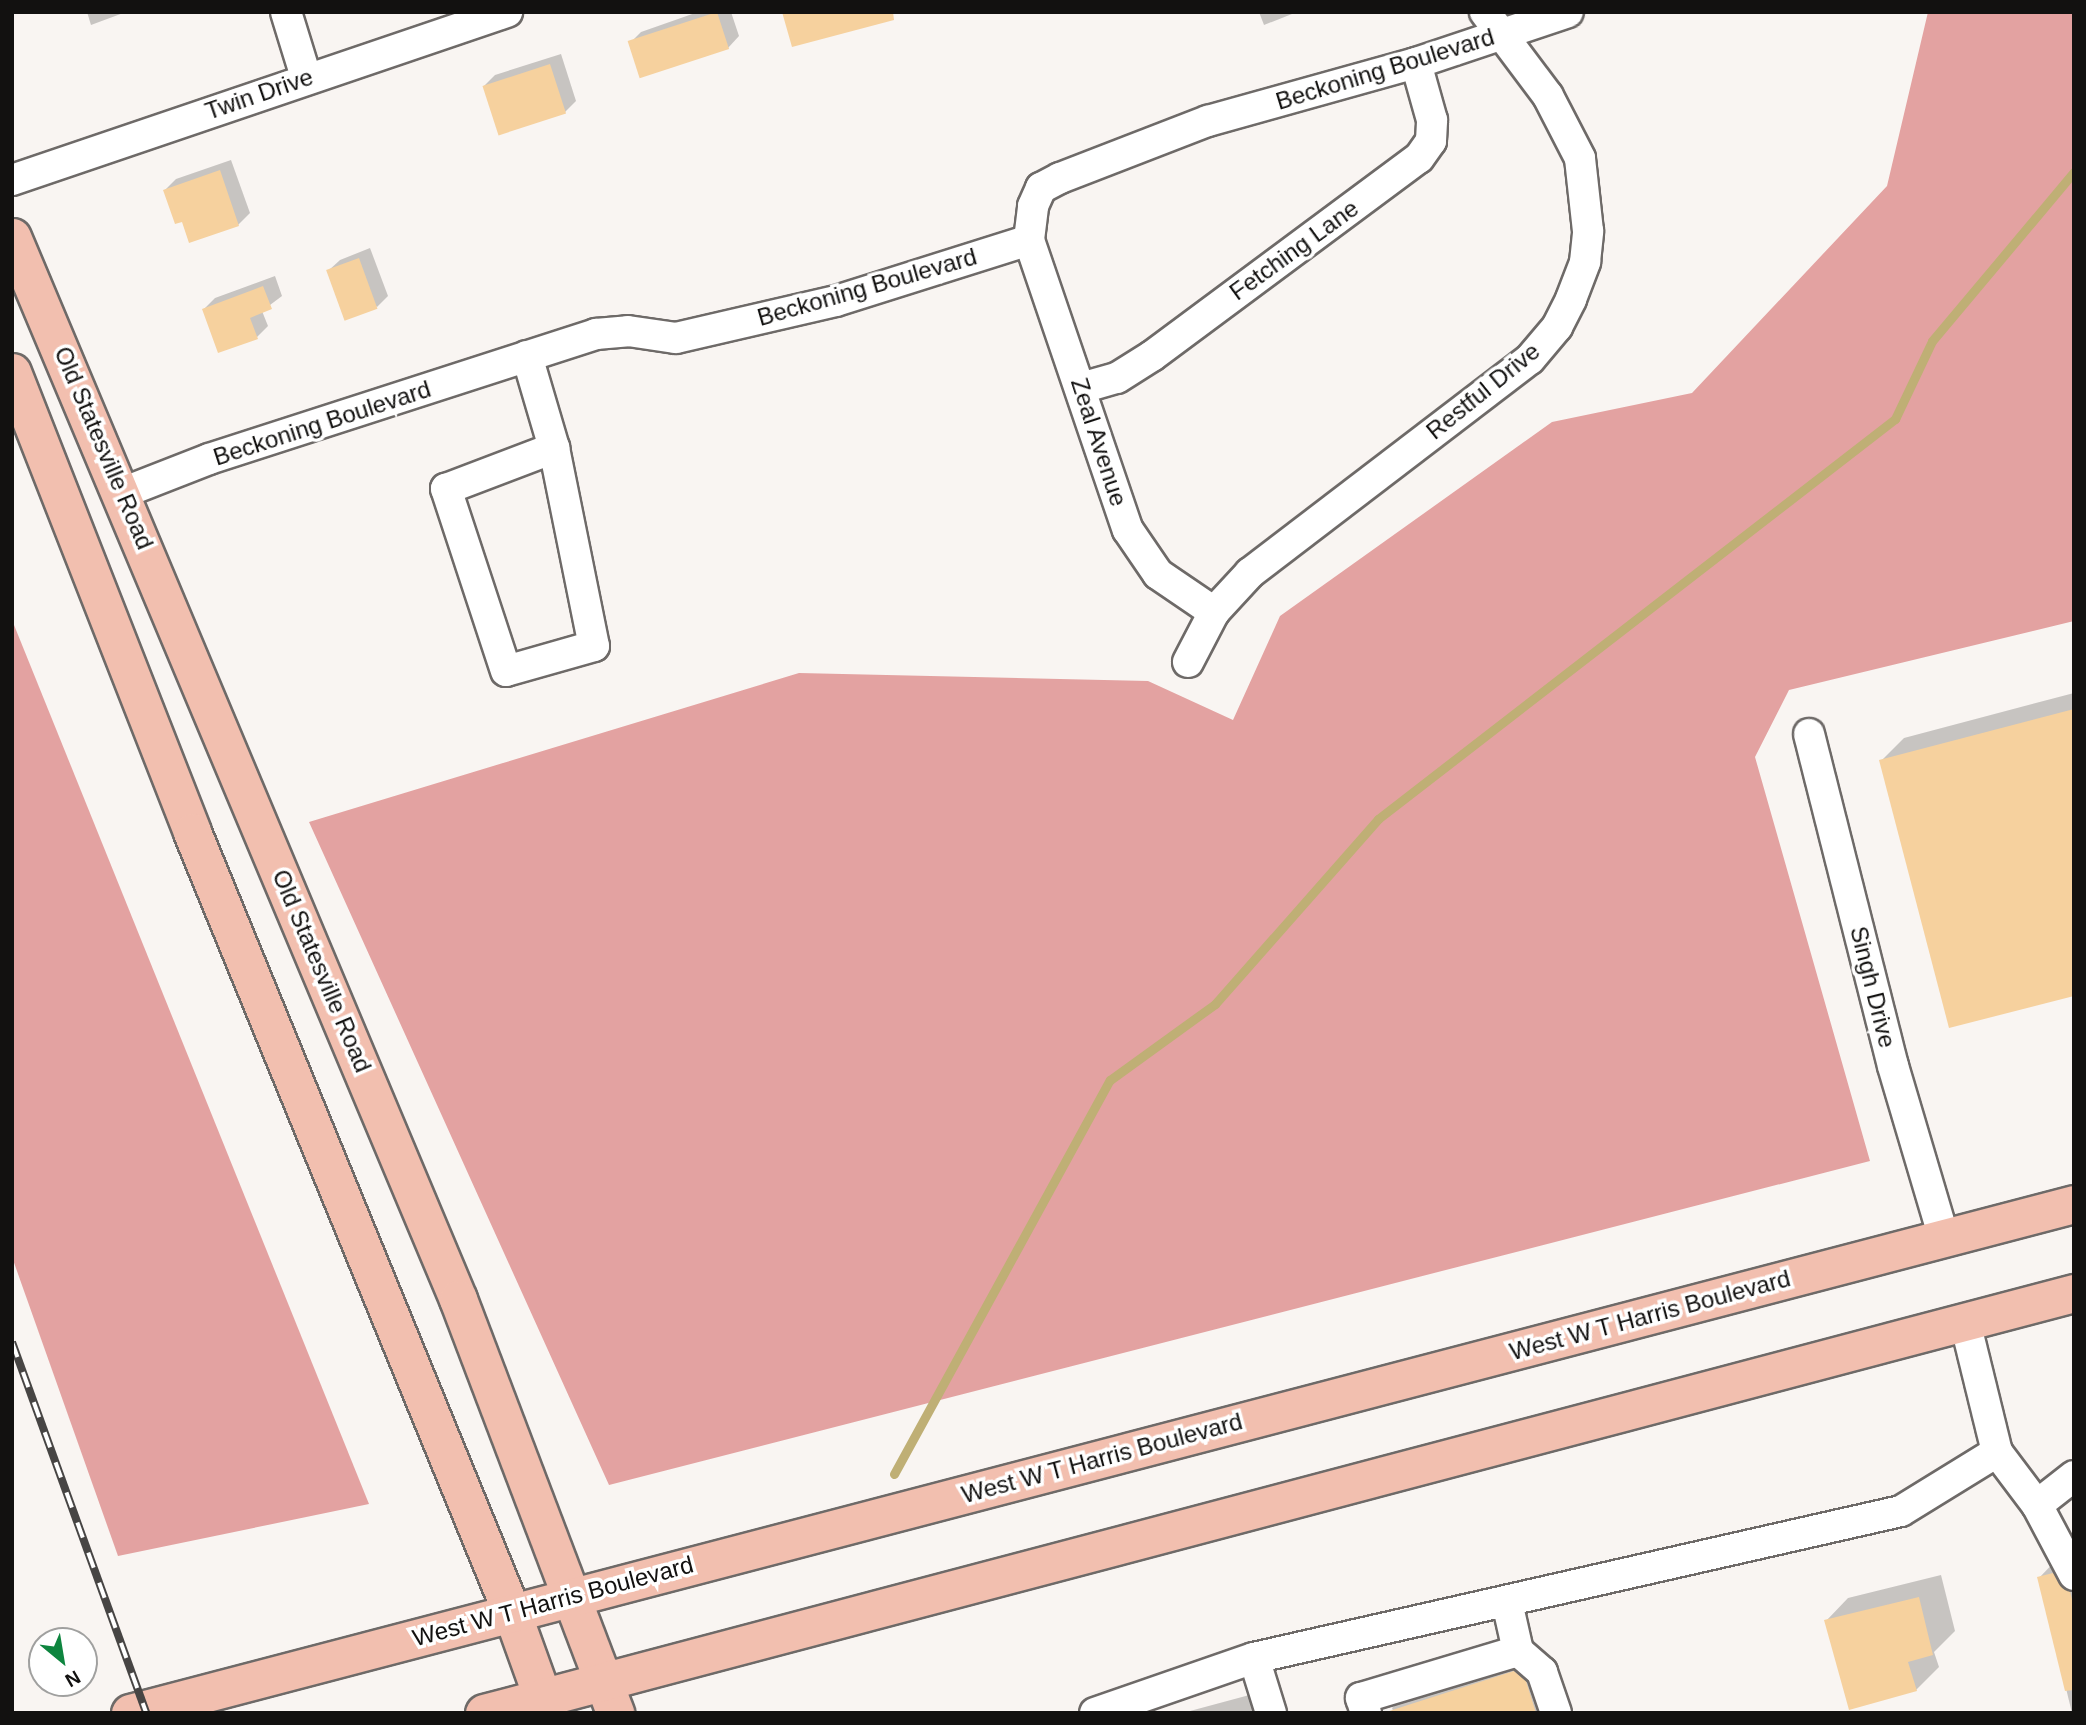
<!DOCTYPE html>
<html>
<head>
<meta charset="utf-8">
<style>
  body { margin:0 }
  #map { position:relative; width:2086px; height:1725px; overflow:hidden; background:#f9f5f2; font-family:Helvetica,sans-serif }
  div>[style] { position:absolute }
  .forest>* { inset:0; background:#e3a2a1 }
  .shadow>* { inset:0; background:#0003 }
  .stream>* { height:9px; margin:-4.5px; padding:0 4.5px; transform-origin:4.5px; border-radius:4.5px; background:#bfaf75 }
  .building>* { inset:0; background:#f6d19e; transform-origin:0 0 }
  .roads { filter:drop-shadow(2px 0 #6e6a68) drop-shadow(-2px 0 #6e6a68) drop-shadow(0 2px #6e6a68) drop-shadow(0 -2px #6e6a68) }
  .minor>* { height:30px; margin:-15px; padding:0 15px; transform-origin:15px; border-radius:15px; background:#fff }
  .major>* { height:37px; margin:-18.5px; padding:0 18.5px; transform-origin:18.5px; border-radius:18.5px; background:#f2bfaf }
  .rail>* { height:8px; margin-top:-4px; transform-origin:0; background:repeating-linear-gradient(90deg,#fff 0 16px,#474544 0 32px); box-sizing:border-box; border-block:2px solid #474544 }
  span { translate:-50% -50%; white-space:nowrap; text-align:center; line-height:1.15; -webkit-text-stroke:7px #fff; paint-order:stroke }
  .street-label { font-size:24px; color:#121110 }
  .frame { position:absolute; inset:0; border:14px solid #121110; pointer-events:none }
  .north { position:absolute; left:28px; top:1627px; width:70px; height:70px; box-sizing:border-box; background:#fff; border:2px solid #a0a09f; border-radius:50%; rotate:150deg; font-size:19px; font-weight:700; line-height:28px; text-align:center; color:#121110 }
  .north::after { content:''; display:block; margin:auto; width:24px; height:32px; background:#0e853f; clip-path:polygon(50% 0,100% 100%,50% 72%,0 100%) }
</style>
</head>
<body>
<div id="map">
  <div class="forest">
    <div style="clip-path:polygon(1928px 12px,2074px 12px,2074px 621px,1789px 690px,1755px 757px,1870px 1161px,609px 1485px,309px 822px,799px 673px,1148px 681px,1233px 720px,1280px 616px,1552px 422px,1692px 393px,1887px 186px)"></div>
    <div style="clip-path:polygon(12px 620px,369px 1504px,118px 1556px,12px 1257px)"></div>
  </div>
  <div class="shadow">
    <div style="clip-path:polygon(87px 12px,126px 12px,91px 25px)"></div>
    <div style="clip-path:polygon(698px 12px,731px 12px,739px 36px,728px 48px,630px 43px,641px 32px)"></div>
    <div style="clip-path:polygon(1259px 12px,1297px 12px,1264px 25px)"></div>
    <div style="clip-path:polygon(561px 54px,576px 101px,565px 112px,484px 86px,495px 75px)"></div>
    <div style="clip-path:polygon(231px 160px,250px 213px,238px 225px,165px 190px,176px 179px)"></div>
    <div style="clip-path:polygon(370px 248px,388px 296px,377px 307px,328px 271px,340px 260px)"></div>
    <div style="clip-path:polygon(275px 276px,282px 296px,262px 311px,268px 326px,257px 337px,204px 309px,215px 298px)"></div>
    <div style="clip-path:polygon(2074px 693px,2074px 994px,1881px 761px,1904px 738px)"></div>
    <div style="clip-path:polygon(2074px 1553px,2074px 1713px,2072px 1713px,2039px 1578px,2060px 1556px)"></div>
    <div style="clip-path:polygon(1941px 1575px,1955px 1631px,1934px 1652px,1939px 1667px,1916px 1690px,1826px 1621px,1848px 1598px)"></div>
    <div style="clip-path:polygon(1532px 1654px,1559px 1713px,1394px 1713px,1392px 1708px,1410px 1691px)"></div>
    <div style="clip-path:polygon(1268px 1690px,1274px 1713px,1188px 1713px,1190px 1711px)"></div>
  </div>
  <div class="stream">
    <div style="left:894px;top:1474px;width:449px;rotate:-61.3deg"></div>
    <div style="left:1110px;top:1080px;width:130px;rotate:-35.9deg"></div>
    <div style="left:1215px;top:1004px;width:247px;rotate:-48.6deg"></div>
    <div style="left:1378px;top:819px;width:654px;rotate:-37.73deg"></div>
    <div style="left:1895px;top:419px;width:86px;rotate:-64.6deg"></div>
    <div style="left:1932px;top:341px;width:221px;rotate:-50deg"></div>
  </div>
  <div class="building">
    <div style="left:717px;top:12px;width:39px;height:94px;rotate:72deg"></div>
    <div style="clip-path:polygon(782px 12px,893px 12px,894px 20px,792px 47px)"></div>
    <div style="left:550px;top:64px;width:52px;height:71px;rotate:72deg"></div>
    <div style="clip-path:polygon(220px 170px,239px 226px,189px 243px,182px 222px,175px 224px,163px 190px)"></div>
    <div style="left:359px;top:258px;width:54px;height:35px;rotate:70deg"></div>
    <div style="clip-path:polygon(263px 286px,272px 309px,250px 318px,258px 339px,218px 353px,202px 309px)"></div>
    <div style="clip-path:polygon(2074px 709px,2074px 996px,1949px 1028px,1879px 760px)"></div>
    <div style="clip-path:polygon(2053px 1573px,2070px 1591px,2074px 1608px,2074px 1690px,2065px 1691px,2037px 1577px)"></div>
    <div style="clip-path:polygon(1919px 1597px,1933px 1655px,1908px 1662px,1917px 1691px,1849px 1710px,1824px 1620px)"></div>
    <div style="clip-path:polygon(1514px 1671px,1526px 1681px,1536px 1713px,1383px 1713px)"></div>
  </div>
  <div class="roads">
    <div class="minor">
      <div style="left:286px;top:12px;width:68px;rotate:72.9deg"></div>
      <div style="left:12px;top:180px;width:523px;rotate:-18.75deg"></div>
      <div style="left:1029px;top:240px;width:306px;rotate:71.2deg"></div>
      <div style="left:1128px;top:530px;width:53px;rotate:55.7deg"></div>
      <div style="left:1158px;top:574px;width:68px;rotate:34.2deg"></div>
      <div style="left:527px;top:356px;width:96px;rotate:73.6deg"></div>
      <div style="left:554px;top:448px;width:202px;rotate:78.6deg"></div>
      <div style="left:594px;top:646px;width:91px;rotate:164.1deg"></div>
      <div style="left:506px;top:671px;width:192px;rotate:-108.2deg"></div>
      <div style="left:446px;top:489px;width:116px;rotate:-20.8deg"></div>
      <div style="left:1081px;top:388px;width:37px;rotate:-16deg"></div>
      <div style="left:1117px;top:378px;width:41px;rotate:-32.2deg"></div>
      <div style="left:1152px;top:356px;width:332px;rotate:-36.6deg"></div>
      <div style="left:1419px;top:158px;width:21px;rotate:-55deg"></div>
      <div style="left:1431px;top:141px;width:21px;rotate:-87deg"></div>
      <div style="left:1432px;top:120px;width:59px;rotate:-105.7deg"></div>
      <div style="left:122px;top:493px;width:93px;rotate:-21.3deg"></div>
      <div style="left:209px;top:459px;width:407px;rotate:-17.9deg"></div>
      <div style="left:596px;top:334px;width:32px;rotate:-5deg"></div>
      <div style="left:628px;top:331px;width:49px;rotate:8.3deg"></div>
      <div style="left:676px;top:338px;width:164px;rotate:-13deg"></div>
      <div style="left:836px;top:301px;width:202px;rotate:-17.5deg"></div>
      <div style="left:1029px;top:240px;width:34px;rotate:-83deg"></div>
      <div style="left:1033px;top:206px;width:20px;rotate:-66deg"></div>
      <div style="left:1041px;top:188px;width:21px;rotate:-28deg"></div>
      <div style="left:1060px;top:178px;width:159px;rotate:-21.1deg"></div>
      <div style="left:1208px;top:121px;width:216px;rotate:-15.6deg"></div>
      <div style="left:1416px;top:63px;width:160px;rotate:-18.5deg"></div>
      <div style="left:1188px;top:662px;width:56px;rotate:-62.5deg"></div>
      <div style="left:1214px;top:612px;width:53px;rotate:-47.3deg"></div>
      <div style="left:1250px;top:573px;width:352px;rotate:-37.4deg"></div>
      <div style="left:1530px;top:359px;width:42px;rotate:-49.8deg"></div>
      <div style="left:1557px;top:327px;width:31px;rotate:-63deg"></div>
      <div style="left:1571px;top:299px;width:40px;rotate:-69deg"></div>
      <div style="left:1585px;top:262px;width:31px;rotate:-84deg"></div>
      <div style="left:1588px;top:231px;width:73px;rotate:-96.3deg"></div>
      <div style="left:1580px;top:158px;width:70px;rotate:-117.3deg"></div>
      <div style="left:1548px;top:96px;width:105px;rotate:-126.9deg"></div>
      <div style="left:1809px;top:734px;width:342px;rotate:75.8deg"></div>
      <div style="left:1893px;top:1066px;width:179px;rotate:73.5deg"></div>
      <div style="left:1997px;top:1452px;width:66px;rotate:53deg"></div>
      <div style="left:2037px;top:1505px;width:79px;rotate:62.1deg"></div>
      <div style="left:2037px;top:1505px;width:47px;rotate:-38.1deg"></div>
      <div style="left:1507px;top:1602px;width:50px;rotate:77.3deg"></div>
      <div style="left:1518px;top:1651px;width:32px;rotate:41deg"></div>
      <div style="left:1542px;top:1672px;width:43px;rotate:71.1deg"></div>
      <div style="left:1254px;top:1658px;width:58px;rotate:72.8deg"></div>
      <div style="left:1095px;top:1713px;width:168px;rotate:-19.1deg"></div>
      <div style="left:1254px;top:1658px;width:663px;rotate:-12.8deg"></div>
      <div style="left:1901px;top:1511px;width:113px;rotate:-31.6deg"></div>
      <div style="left:1997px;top:1452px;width:134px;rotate:-103.8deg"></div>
      <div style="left:1366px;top:1713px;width:16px;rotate:-108deg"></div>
      <div style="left:1361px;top:1698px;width:164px;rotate:-16.7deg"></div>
    </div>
    <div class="major">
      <div style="left:12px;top:237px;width:1152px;rotate:67.22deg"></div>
      <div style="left:458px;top:1299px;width:443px;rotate:69.2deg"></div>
      <div style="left:12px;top:372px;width:494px;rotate:68.6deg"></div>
      <div style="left:192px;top:832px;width:844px;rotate:67.72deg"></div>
      <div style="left:512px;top:1613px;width:106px;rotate:70.2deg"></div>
      <div style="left:130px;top:1713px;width:2010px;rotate:-14.67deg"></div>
      <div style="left:484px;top:1713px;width:1645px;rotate:-14.8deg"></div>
    </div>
  </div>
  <div class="rail">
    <div style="left:12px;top:1342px;width:394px;rotate:70.1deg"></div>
  </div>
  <div class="street-label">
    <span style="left:1385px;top:69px;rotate:-17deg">Beckoning Boulevard</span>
    <span style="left:259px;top:94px;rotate:-19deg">Twin Drive</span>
    <span style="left:1294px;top:250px;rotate:-36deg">Fetching Lane</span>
    <span style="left:867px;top:287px;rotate:-16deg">Beckoning Boulevard</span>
    <span style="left:1483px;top:391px;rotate:-39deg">Restful Drive</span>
    <span style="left:322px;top:423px;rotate:-18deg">Beckoning Boulevard</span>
    <span style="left:1099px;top:442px;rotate:72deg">Zeal Avenue</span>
    <span style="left:104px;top:448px;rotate:67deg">Old Statesville Road</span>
    <span style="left:322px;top:971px;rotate:67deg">Old Statesville Road</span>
    <span style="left:1873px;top:987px;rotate:76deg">Singh Drive</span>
    <span style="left:1650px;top:1315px;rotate:-15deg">West W T Harris Boulevard</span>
    <span style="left:1102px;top:1458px;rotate:-15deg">West W T Harris Boulevard</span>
    <span style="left:553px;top:1601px;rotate:-15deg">West W T Harris Boulevard</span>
  </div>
  <div class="frame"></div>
  <div class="north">N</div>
</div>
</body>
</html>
